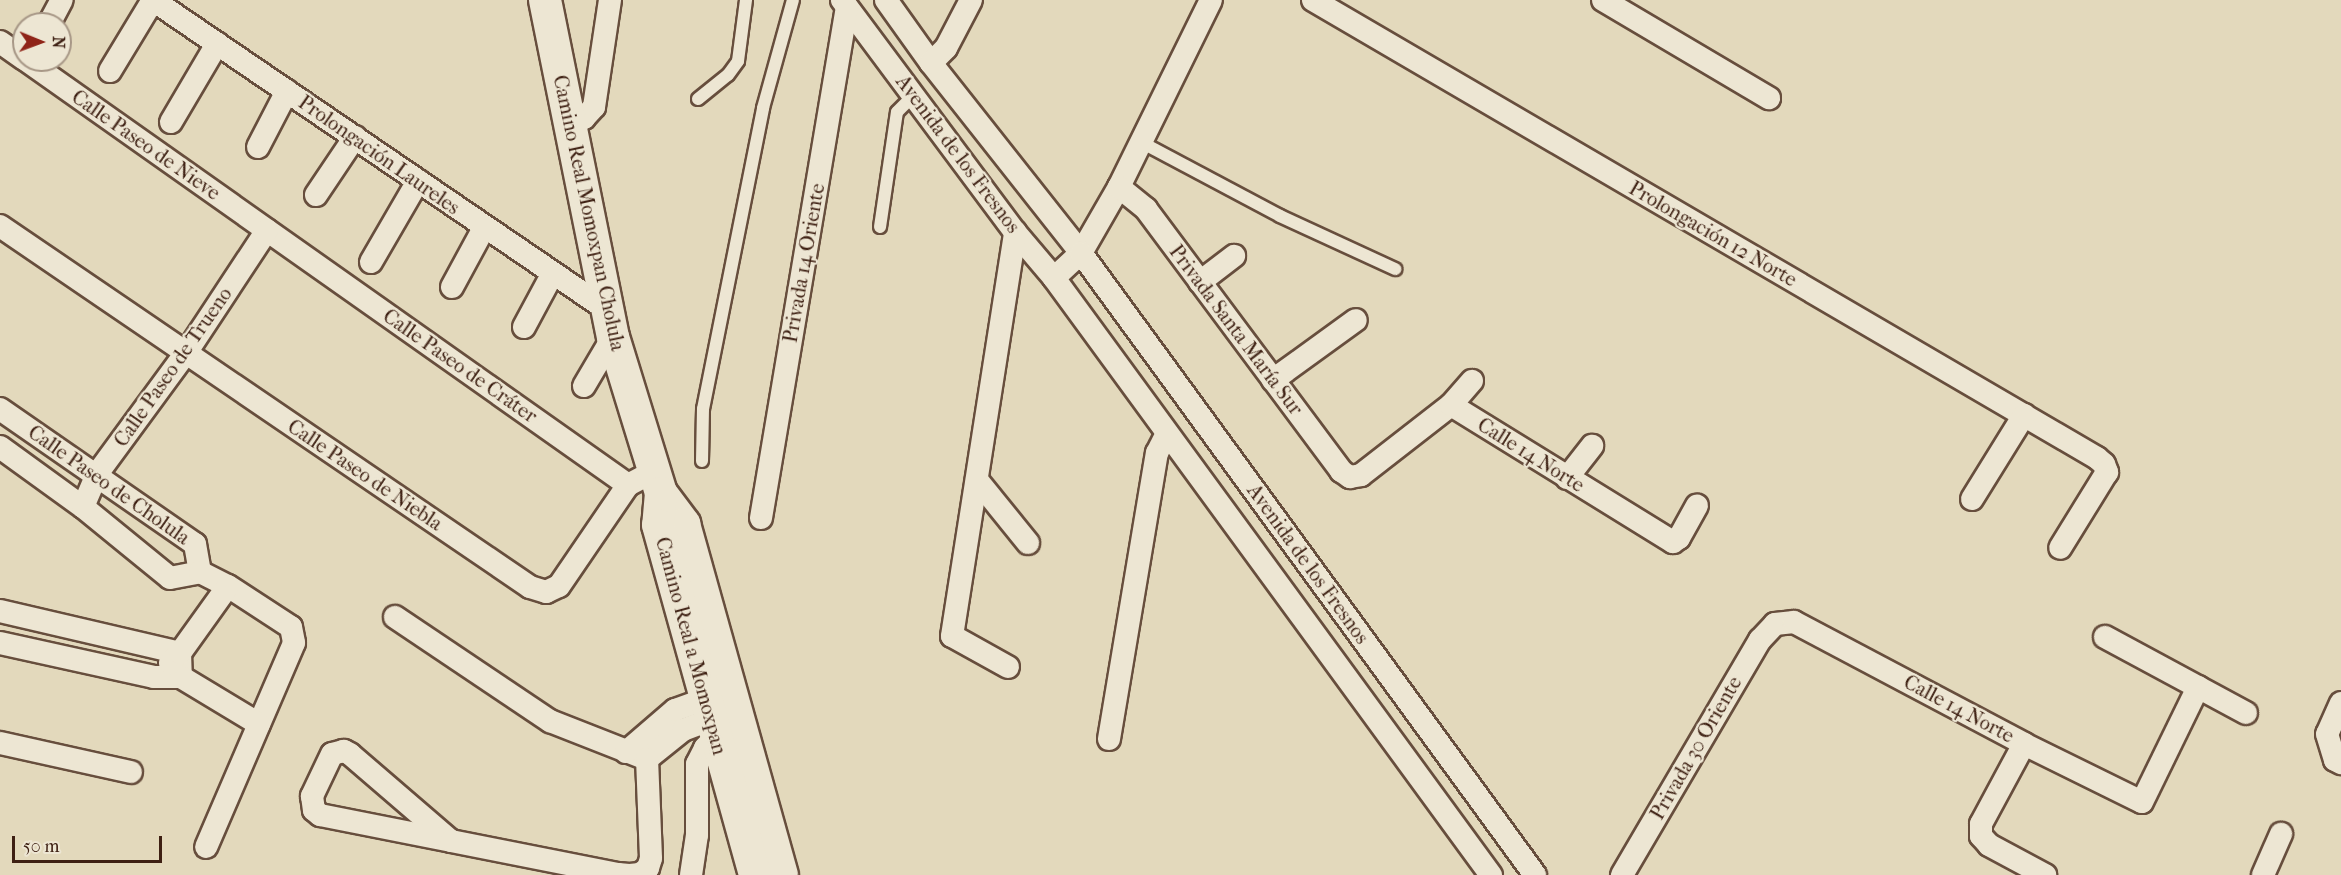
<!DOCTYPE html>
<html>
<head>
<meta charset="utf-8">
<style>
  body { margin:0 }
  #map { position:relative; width:2341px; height:875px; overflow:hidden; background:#e3d9bc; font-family:"IM FELL French Canon",serif }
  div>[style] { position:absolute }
  .roads { filter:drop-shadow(2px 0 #674e3d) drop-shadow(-2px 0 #674e3d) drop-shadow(0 2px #674e3d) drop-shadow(0 -2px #674e3d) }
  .lane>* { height:12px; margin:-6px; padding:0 6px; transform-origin:6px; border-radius:6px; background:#ede6d3 }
  .street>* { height:22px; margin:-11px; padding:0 11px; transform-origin:11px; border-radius:11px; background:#ede6d3 }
  .secondary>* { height:32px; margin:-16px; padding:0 16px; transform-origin:16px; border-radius:16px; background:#ede6d3 }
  span { translate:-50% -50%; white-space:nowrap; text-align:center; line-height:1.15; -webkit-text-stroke:4.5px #ede6d3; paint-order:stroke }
  .street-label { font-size:20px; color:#3e2013 }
  .north { position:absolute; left:12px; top:12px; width:60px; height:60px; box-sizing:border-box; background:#ede6d3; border:2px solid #a79786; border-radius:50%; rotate:91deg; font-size:16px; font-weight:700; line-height:24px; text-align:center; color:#3e2013 }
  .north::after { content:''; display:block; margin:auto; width:21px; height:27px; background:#8f2418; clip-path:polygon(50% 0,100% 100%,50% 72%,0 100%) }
  .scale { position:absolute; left:12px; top:836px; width:150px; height:27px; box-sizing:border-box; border:3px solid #3e2013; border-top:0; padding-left:8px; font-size:18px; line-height:21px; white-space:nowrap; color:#3e2013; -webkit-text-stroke:4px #ede6d3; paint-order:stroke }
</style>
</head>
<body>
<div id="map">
  <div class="roads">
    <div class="lane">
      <div style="left:698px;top:99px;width:38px;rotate:-39deg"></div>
      <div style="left:728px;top:75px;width:17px;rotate:-54deg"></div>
      <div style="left:738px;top:61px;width:62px;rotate:-82.5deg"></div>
      <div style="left:1141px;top:142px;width:157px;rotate:28deg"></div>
      <div style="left:1280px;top:216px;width:127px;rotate:24.7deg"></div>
      <div style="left:880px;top:227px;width:116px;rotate:-81.6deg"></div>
      <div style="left:897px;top:112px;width:24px;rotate:-45deg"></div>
      <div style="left:702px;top:461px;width:52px;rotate:-88.9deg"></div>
      <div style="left:703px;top:409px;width:307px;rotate:-78.7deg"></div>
      <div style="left:763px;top:108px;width:112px;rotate:-74.5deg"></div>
    </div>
    <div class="street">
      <div style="left:153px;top:0;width:548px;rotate:34.3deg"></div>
      <div style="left:842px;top:0;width:289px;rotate:53.3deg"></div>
      <div style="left:1015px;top:232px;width:60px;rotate:49.7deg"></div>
      <div style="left:1054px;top:278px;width:37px;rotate:-43deg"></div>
      <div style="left:1081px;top:253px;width:76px;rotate:-60.1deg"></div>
      <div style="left:1119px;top:187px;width:208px;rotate:-63.8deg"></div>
      <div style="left:886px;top:0;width:77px;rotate:54.5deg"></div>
      <div style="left:931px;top:63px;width:242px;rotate:51.7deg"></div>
      <div style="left:1081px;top:253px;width:770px;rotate:53.87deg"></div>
      <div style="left:1313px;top:0;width:908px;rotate:30.29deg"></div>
      <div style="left:2097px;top:458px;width:9px;rotate:41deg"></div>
      <div style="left:2104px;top:464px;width:9px;rotate:69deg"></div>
      <div style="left:2107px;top:472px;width:89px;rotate:121.7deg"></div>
      <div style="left:1603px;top:0;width:193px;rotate:30.6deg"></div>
      <div style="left:49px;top:24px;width:27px;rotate:-62deg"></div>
      <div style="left:0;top:42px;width:29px;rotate:35deg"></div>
      <div style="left:26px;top:60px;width:737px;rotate:35.22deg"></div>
      <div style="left:628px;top:485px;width:15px;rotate:-28deg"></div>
      <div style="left:931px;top:63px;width:21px;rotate:-45deg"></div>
      <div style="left:946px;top:48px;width:54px;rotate:-62.5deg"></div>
      <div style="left:110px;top:71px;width:83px;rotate:-58.8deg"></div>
      <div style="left:171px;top:122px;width:91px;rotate:-59.5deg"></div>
      <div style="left:569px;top:123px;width:16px;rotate:-18deg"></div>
      <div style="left:584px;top:118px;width:15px;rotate:-48deg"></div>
      <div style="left:594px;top:107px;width:108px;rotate:-81.5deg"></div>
      <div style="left:258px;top:147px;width:63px;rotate:-62.6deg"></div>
      <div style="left:1119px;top:187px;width:35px;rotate:39deg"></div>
      <div style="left:1146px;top:209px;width:327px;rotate:53.3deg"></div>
      <div style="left:1341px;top:471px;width:11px;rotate:34deg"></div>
      <div style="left:1350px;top:477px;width:11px;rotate:-10deg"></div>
      <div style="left:1361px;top:475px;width:114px;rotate:-37.9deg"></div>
      <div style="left:1451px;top:405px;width:32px;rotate:-49deg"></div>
      <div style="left:316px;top:195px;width:70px;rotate:-56.1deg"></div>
      <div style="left:0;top:226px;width:641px;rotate:34.26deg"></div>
      <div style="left:530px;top:587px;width:17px;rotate:17deg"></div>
      <div style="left:546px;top:592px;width:14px;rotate:-25deg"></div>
      <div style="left:559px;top:586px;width:122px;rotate:-55.7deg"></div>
      <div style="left:371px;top:262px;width:94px;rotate:-59.9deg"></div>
      <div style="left:1054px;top:278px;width:740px;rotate:53.8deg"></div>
      <div style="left:1200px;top:282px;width:43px;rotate:-37.4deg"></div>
      <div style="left:452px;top:287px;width:67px;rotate:-61.5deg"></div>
      <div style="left:524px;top:327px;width:61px;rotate:-61.8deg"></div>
      <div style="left:1273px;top:380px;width:102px;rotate:-35.9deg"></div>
      <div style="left:584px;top:386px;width:57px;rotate:-59.4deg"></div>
      <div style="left:1451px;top:405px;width:261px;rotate:31.7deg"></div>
      <div style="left:1673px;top:542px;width:7px;rotate:-34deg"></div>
      <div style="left:1679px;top:538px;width:37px;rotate:-61deg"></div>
      <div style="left:0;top:409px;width:237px;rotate:34.7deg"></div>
      <div style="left:195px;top:544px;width:28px;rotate:80deg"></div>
      <div style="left:0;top:447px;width:102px;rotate:35.9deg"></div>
      <div style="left:83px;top:507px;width:112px;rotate:39.2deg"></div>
      <div style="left:170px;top:578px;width:31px;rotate:-11deg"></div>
      <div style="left:200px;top:572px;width:31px;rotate:27deg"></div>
      <div style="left:228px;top:586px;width:75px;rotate:33.1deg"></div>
      <div style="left:291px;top:627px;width:16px;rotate:79deg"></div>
      <div style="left:294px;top:643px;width:222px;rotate:113.3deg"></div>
      <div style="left:1567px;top:478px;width:41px;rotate:-52deg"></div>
      <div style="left:977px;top:480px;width:81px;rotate:51deg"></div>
      <div style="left:1972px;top:499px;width:99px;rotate:-58.2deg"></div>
      <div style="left:83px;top:507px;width:36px;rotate:-67deg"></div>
      <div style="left:97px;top:474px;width:150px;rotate:-53.7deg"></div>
      <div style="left:186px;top:353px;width:147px;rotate:-56.6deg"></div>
      <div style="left:761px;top:518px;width:518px;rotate:-80.45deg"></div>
      <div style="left:0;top:611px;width:185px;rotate:13.1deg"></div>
      <div style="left:180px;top:653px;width:24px;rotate:88deg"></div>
      <div style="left:395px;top:617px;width:187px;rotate:33.9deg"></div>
      <div style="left:550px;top:721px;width:104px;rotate:21.4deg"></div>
      <div style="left:2105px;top:637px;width:160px;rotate:28.3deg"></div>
      <div style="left:0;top:643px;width:158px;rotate:12.4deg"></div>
      <div style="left:154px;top:677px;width:27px"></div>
      <div style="left:181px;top:677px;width:91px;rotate:31.1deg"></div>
      <div style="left:170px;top:663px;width:14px;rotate:-45deg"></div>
      <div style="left:180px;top:653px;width:82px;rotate:-54.4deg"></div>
      <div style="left:1008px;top:667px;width:64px;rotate:-151deg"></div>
      <div style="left:952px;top:636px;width:409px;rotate:-81.1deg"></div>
      <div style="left:2341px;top:703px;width:34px;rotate:114deg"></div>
      <div style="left:2327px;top:734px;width:27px;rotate:73deg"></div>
      <div style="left:2335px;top:760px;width:7px;rotate:27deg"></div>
      <div style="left:1109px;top:739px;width:290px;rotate:-80.5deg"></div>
      <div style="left:1157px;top:453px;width:22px;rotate:-63deg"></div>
      <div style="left:0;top:743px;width:134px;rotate:12.5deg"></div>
      <div style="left:2024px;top:744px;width:91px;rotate:118.3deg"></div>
      <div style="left:1981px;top:824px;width:12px;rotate:90deg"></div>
      <div style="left:1981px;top:836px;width:12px;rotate:48deg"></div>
      <div style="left:1989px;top:845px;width:64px;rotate:28.2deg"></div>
      <div style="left:626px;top:752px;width:65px;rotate:-40.6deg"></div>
      <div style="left:675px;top:710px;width:33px;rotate:-20deg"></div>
      <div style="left:647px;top:759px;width:46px;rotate:-38.9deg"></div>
      <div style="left:683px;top:730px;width:31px;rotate:-21deg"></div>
      <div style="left:451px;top:841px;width:133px;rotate:-139.3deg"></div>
      <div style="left:350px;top:754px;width:7px;rotate:-153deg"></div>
      <div style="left:344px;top:751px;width:12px;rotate:166deg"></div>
      <div style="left:332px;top:754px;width:47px;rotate:115.5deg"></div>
      <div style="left:312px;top:796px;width:14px;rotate:82deg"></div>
      <div style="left:314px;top:810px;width:8px;rotate:40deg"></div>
      <div style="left:320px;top:815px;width:134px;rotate:11.2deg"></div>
      <div style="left:451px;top:841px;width:170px;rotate:11.2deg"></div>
      <div style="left:618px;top:874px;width:11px;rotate:5deg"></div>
      <div style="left:630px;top:875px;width:10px;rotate:-6deg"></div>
      <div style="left:640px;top:874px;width:10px;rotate:-37deg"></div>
      <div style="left:648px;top:868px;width:10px;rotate:-73deg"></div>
      <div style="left:651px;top:858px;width:99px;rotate:-92.3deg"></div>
      <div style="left:691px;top:875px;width:40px;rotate:-81.5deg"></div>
      <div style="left:697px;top:835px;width:71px;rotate:-90deg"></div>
      <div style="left:697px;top:764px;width:18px;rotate:-63deg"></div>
      <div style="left:705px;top:748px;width:16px;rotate:-47deg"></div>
      <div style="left:1622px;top:875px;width:273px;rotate:-59.6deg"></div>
      <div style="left:1760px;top:640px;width:22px;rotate:-47deg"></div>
      <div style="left:1775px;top:624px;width:19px;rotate:-6deg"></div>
      <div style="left:1794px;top:622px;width:260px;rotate:27.9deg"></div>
      <div style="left:2024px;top:744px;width:131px;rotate:26.2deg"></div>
      <div style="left:2142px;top:802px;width:128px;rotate:-64deg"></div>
      <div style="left:2263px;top:875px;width:45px;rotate:-66.3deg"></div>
    </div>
    <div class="secondary">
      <div style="left:545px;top:0;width:344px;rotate:78.6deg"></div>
      <div style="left:613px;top:337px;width:163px;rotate:72.9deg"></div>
      <div style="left:661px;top:493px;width:39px;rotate:53deg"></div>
      <div style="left:684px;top:524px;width:364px;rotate:74.4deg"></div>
      <div style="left:661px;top:493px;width:32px;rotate:95deg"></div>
      <div style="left:658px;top:525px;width:363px;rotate:74.5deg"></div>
    </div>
  </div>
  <div class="street-label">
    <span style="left:146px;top:145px;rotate:35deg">Calle Paseo de Nieve</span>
    <span style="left:958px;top:154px;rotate:53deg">Avenida de los Fresnos</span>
    <span style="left:379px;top:155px;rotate:35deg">Prolongación Laureles</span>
    <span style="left:589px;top:213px;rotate:78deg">Camino Real Momoxpan Cholula</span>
    <span style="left:1713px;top:234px;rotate:30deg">Prolongación 12 Norte</span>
    <span style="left:804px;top:263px;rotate:-80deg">Privada 14 Oriente</span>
    <span style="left:1236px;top:330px;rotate:53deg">Privada Santa María Sur</span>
    <span style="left:460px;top:366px;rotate:35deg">Calle Paseo de Cráter</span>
    <span style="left:173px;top:367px;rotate:-55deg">Calle Paseo de Trueno</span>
    <span style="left:1531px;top:455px;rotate:32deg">Calle 14 Norte</span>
    <span style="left:365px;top:475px;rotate:34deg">Calle Paseo de Niebla</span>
    <span style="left:109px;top:485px;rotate:35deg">Calle Paseo de Cholula</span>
    <span style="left:1308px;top:564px;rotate:54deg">Avenida de los Fresnos</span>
    <span style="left:691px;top:646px;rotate:75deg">Camino Real a Momoxpan</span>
    <span style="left:1959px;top:709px;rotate:28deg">Calle 14 Norte</span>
    <span style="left:1696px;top:748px;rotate:-60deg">Privada 30 Oriente</span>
  </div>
  <div class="north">N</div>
  <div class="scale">50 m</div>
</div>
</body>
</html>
